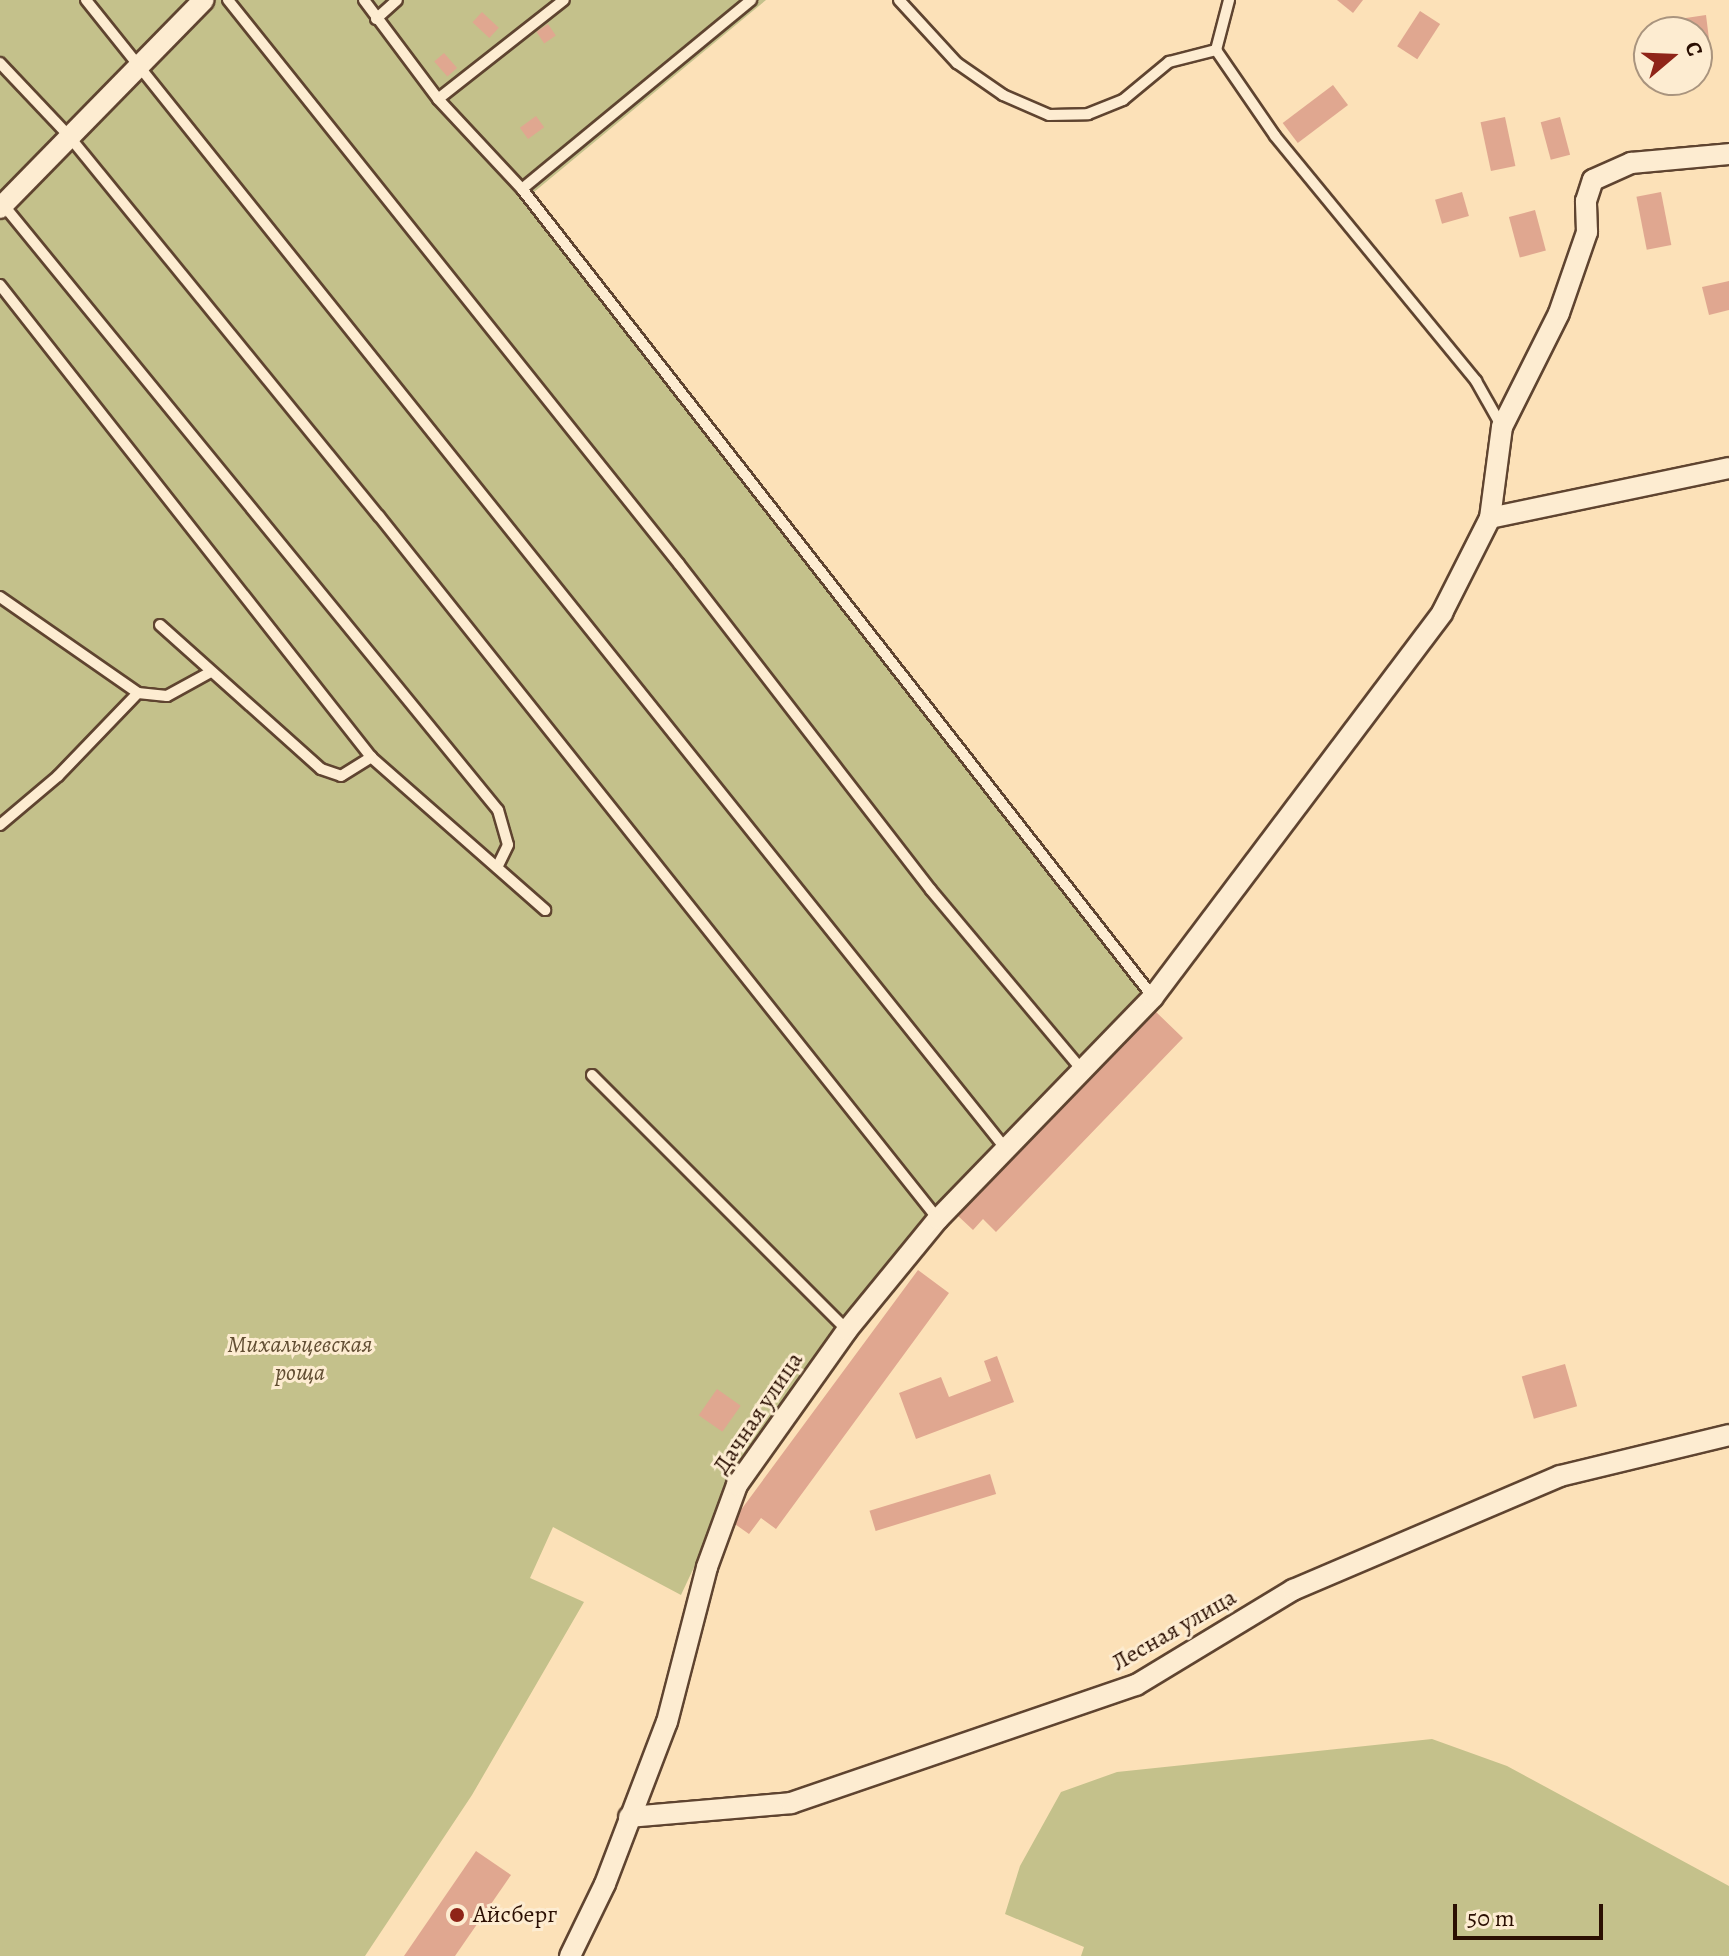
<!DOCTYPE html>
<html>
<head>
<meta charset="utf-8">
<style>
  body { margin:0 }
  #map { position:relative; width:1729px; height:1956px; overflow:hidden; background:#fce1b8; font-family:Alegreya,serif }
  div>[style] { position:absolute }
  .green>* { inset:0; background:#c4c18b }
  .building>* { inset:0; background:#e0a790; transform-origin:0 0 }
  .roads { filter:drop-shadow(2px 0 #5f4430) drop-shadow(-2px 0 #5f4430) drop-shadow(0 2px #5f4430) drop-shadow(0 -2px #5f4430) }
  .lane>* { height:10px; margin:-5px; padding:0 5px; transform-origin:5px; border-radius:5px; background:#fdecd1 }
  .street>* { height:20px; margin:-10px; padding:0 10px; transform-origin:10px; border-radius:10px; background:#fdecd1 }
  .dots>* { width:22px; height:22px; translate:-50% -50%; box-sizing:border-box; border:4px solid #fdecd1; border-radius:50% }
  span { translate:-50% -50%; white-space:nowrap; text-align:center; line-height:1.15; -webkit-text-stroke:6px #fdecd1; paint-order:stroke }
  .park-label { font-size:24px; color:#614d32; font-style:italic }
  .street-label { font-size:24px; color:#2b0f02 }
  .poi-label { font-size:24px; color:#2b0f02 }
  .left { translate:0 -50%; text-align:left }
  .north { position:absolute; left:1633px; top:16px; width:80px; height:80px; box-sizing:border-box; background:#fdecd1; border:2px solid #a9947e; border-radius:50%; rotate:71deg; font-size:22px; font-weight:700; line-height:32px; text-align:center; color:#2b0f02 }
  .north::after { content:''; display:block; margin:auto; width:28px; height:36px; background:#8f2418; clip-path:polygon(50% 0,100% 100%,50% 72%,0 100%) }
  .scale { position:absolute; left:1453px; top:1904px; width:150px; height:36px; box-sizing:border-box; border:4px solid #2b0f02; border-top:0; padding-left:10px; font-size:24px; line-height:28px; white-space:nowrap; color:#2b0f02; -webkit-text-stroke:6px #fdecd1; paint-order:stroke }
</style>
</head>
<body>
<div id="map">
  <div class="green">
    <div style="clip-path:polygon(0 0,766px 0,534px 192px,1154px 987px,933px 1216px,734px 1482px,681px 1595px,553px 1527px,530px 1578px,584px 1602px,472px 1795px,365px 1956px,0 1956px)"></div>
    <div style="clip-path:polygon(1432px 1739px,1507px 1766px,1729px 1886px,1729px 1956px,1081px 1956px,1084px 1947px,1005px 1914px,1020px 1866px,1061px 1792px,1117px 1772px)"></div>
  </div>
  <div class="building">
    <div style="clip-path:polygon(1337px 0,1363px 0,1353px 13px)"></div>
    <div style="left:1420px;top:11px;width:24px;height:42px;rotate:33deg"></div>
    <div style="left:482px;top:12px;width:23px;height:14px;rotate:43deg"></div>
    <div style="clip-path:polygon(1706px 15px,1710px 47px,1697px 49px,1697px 32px,1681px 32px,1679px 19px)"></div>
    <div style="left:548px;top:24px;width:14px;height:14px;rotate:56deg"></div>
    <div style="left:444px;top:53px;width:20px;height:13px;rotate:49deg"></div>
    <div style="left:1333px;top:85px;width:25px;height:63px;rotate:53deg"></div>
    <div style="left:536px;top:116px;width:14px;height:20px;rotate:54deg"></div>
    <div style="left:1505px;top:117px;width:50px;height:25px;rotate:78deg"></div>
    <div style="left:1560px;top:117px;width:39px;height:20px;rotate:75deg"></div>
    <div style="left:1462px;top:192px;width:25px;height:28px;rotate:74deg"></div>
    <div style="left:1661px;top:192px;width:54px;height:25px;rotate:79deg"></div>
    <div style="left:1535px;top:210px;width:42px;height:27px;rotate:75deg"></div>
    <div style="clip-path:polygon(1729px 281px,1729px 310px,1709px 315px,1702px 287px)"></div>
    <div style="clip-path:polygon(1154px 1010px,1183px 1038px,996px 1232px,983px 1219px,973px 1230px,956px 1214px)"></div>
    <div style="clip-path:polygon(918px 1270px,949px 1293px,776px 1529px,761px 1518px,749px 1534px,732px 1522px)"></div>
    <div style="clip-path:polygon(997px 1356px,1014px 1402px,916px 1439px,899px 1393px,941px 1377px,949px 1397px,991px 1381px,984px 1361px)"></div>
    <div style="left:1565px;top:1364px;width:44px;height:45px;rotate:74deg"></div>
    <div style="left:717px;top:1389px;width:29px;height:32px;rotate:35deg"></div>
    <div style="left:990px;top:1474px;width:21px;height:126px;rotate:73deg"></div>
    <div style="clip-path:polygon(476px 1851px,511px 1875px,455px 1956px,404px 1956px)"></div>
  </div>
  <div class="roads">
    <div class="lane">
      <div style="left:86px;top:0;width:1472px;rotate:51.32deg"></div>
      <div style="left:228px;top:0;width:722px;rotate:51.35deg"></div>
      <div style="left:679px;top:564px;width:412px;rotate:52.3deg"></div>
      <div style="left:931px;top:890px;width:235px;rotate:50deg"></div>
      <div style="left:364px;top:0;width:124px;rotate:53.2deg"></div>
      <div style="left:438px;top:99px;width:123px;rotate:47deg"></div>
      <div style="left:522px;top:189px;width:1025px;rotate:52.01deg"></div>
      <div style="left:899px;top:0;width:86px;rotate:47.4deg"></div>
      <div style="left:957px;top:63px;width:56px;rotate:34.8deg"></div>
      <div style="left:1003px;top:95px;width:50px;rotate:23.5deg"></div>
      <div style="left:1049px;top:115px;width:39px;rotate:-1deg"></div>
      <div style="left:1088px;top:114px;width:38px;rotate:-22deg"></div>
      <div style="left:1123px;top:100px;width:60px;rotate:-39.6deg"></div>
      <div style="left:1169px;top:62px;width:49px;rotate:-14.3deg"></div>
      <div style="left:1216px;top:50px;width:52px;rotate:-75.4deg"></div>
      <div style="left:376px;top:19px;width:28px;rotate:-42deg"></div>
      <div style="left:1216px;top:50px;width:104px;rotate:55.5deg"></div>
      <div style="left:1275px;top:136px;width:317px;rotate:50.6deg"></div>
      <div style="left:1476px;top:381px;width:53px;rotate:60.5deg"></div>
      <div style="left:0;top:63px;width:99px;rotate:46.6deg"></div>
      <div style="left:68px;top:135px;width:492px;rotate:50.8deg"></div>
      <div style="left:379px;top:516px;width:898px;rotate:51.51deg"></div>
      <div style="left:438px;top:99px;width:160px;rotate:-38.2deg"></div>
      <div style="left:522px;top:189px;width:297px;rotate:-39.5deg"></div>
      <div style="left:1px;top:202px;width:785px;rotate:50.74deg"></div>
      <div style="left:498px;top:810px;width:36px;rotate:74deg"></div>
      <div style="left:508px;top:845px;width:25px;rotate:116deg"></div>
      <div style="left:0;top:285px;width:600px;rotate:51.83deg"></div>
      <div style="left:371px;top:757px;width:232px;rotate:41.3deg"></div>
      <div style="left:0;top:597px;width:168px;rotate:34.8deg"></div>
      <div style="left:138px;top:693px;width:29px;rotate:6deg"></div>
      <div style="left:167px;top:696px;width:48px;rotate:-28.7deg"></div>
      <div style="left:160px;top:625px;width:216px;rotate:41.8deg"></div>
      <div style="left:321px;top:769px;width:21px;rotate:19deg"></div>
      <div style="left:341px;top:776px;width:36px;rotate:-32deg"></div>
      <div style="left:0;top:825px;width:76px;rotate:-40.2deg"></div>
      <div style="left:58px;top:776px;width:115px;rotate:-46.1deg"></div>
      <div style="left:592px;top:1075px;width:361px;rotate:45deg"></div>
    </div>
    <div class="street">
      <div style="left:0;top:208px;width:291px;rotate:-45.6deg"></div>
      <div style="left:1490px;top:518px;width:244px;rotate:-11.8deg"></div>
      <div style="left:629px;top:1817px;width:163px;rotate:-4.9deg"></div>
      <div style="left:791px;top:1803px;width:365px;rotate:-18.9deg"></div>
      <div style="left:1136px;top:1685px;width:184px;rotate:-31.2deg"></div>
      <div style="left:1293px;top:1590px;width:290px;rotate:-23.1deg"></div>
      <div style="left:1560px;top:1476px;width:174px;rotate:-13.6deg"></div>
      <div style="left:570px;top:1956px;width:80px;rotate:-64.1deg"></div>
      <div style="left:605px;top:1884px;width:173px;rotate:-69.1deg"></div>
      <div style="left:667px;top:1722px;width:160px;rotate:-75.5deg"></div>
      <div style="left:707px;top:1567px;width:87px;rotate:-69.9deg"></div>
      <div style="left:737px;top:1485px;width:190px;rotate:-54.6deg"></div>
      <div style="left:847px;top:1330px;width:144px;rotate:-50.7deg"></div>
      <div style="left:938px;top:1219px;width:309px;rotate:-45.9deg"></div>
      <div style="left:1153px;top:997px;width:481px;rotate:-53deg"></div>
      <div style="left:1442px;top:613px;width:106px;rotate:-63.2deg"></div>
      <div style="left:1490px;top:518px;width:92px;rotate:-82.5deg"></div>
      <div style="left:1502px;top:427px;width:127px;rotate:-63.4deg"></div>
      <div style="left:1559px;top:313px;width:86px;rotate:-70.9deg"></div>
      <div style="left:1587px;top:232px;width:31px;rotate:-92deg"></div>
      <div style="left:1586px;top:201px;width:22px;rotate:-72deg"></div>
      <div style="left:1593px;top:180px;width:42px;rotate:-24.1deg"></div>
      <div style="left:1631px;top:163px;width:98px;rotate:-5.2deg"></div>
    </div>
  </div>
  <div class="dots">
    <div style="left:457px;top:1915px;background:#8f2418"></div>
  </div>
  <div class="park-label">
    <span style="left:300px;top:1359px">Михальцевская<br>роща</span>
  </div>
  <div class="street-label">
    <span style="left:758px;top:1413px;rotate:-56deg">Дачная улица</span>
    <span style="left:1174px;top:1630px;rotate:-30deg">Лесная улица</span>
  </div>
  <div class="poi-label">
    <span class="left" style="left:473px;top:1915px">Айсберг</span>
  </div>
  <div class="north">С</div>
  <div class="scale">50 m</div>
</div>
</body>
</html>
